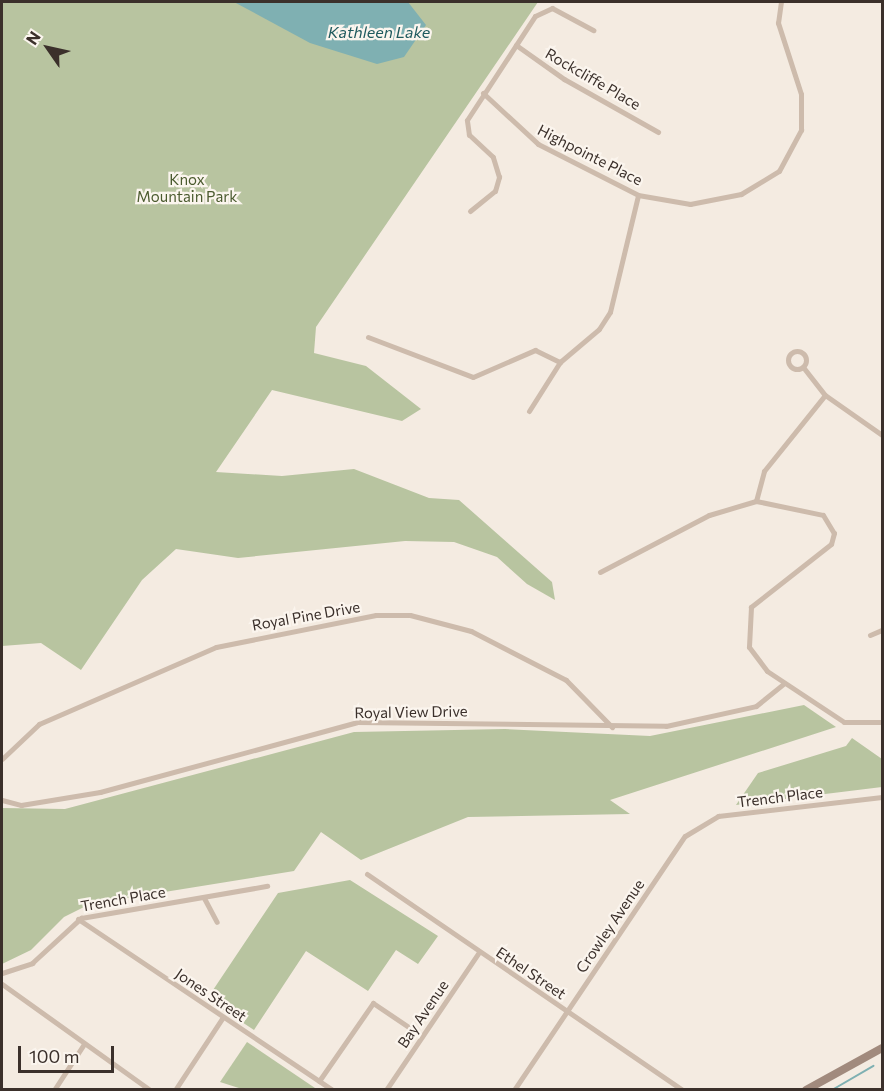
<!DOCTYPE html>
<html>
<head>
<meta charset="utf-8">
<style>
  body { margin:0 }
  #map { position:relative; width:884px; height:1091px; overflow:hidden; background:#f4ebe1; font-family:Commissioner,sans-serif }
  div>[style] { position:absolute }
  .green>* { inset:0; background:#b8c4a0 }
  .water>* { inset:0; background:#7fb0b2 }
  .stream>* { height:2px; margin:-1px; padding:0 1px; transform-origin:1px; border-radius:1px; background:#7fb0b2 }
  .street>* { height:5px; margin:-2.5px; padding:0 2.5px; transform-origin:2.5px; border-radius:2.5px; background:#cdbbac }
  .street>.ring { margin:-2.5px; padding:0; box-sizing:content-box; background:none; border:5px solid #cdbbac; border-radius:50% }
  .secondary>* { height:8px; margin:-4px; padding:0 4px; transform-origin:4px; border-radius:4px; background:#a18a7d }
  span { translate:-50% -50%; white-space:nowrap; text-align:center; line-height:1.15; -webkit-text-stroke:4.5px #fbf5ee; paint-order:stroke }
  .street-label { font-size:15px; color:#3b302b }
  .park-label { font-size:15px; color:#4a5a2e }
  .water-label { font-size:16px; color:#1f5a5e; font-style:italic }
  .frame { position:absolute; inset:0; border:3px solid #3b302b; pointer-events:none }
  .north { position:absolute; left:18px; top:18px; width:60px; height:60px; -webkit-text-stroke:4px #fbf5ee; paint-order:stroke; rotate:304deg; font-size:16px; font-weight:700; line-height:24px; text-align:center; color:#3b302b }
  .north::after { content:''; display:block; margin:auto; width:21px; height:27px; background:#3b302b; clip-path:polygon(50% 0,100% 100%,50% 72%,0 100%) }
  .scale { position:absolute; left:18px; top:1046px; width:96px; height:27px; box-sizing:border-box; border:3px solid #3b302b; border-top:0; padding-left:8px; font-size:18px; line-height:21px; white-space:nowrap; color:#3b302b; -webkit-text-stroke:4px #fbf5ee; paint-order:stroke }
</style>
</head>
<body>
<div id="map">
  <div class="green">
    <div style="clip-path:polygon(2px 2px,538px 2px,316px 327px,314px 353px,366px 366px,421px 409px,402px 421px,272px 390px,216px 472px,282px 476px,354px 469px,429px 498px,459px 500px,552px 582px,555px 600px,527px 584px,497px 557px,454px 542px,405px 541px,238px 558px,176px 549px,142px 580px,81px 670px,41px 643px,2px 646px)"></div>
    <div style="clip-path:polygon(804px 705px,836px 727px,610px 800px,630px 814px,468px 817px,361px 860px,321px 832px,294px 871px,90px 904px,64px 917px,31px 950px,2px 964px,2px 808px,65px 809px,354px 732px,505px 729px,650px 736px)"></div>
    <div style="clip-path:polygon(852px 738px,882px 759px,882px 787px,736px 805px,758px 773px,846px 746px)"></div>
    <div style="clip-path:polygon(350px 880px,438px 936px,418px 964px,396px 950px,368px 991px,306px 951px,254px 1030px,207px 999px,278px 893px)"></div>
    <div style="clip-path:polygon(247px 1042px,315px 1088px,313px 1089px,242px 1089px,220px 1082px)"></div>
  </div>
  <div class="water">
    <div style="clip-path:polygon(234px 2px,408px 2px,426px 25px,404px 57px,377px 64px,310px 43px)"></div>
  </div>
  <div class="stream">
    <div style="left:832px;top:1090px;width:48px;rotate:-30.3deg"></div>
  </div>
  <div class="street">
    <div style="left:516px;top:45px;width:59px;rotate:35.3deg"></div>
    <div style="left:564px;top:79px;width:108px;rotate:29.4deg"></div>
    <div style="left:483px;top:93px;width:75px;rotate:42.8deg"></div>
    <div style="left:538px;top:144px;width:112px;rotate:27deg"></div>
    <div style="left:638px;top:195px;width:53px;rotate:9.8deg"></div>
    <div style="left:690px;top:204px;width:52px;rotate:-11.1deg"></div>
    <div style="left:741px;top:194px;width:44px;rotate:-31.2deg"></div>
    <div style="left:779px;top:171px;width:47px;rotate:-61.8deg"></div>
    <div style="left:801px;top:130px;width:36px;rotate:-90deg"></div>
    <div style="left:801px;top:94px;width:75px;rotate:-107.9deg"></div>
    <div style="left:778px;top:23px;width:21px;rotate:-82deg"></div>
    <div style="left:470px;top:211px;width:32px;rotate:-39deg"></div>
    <div style="left:495px;top:191px;width:15px;rotate:-74deg"></div>
    <div style="left:499px;top:177px;width:21px;rotate:-107deg"></div>
    <div style="left:493px;top:157px;width:33px;rotate:-137deg"></div>
    <div style="left:469px;top:135px;width:15px;rotate:-98deg"></div>
    <div style="left:467px;top:120px;width:124px;rotate:-56.8deg"></div>
    <div style="left:535px;top:16px;width:19px;rotate:-25deg"></div>
    <div style="left:552px;top:8px;width:47px;rotate:28.2deg"></div>
    <div style="left:368px;top:337px;width:112px;rotate:20.9deg"></div>
    <div style="left:473px;top:377px;width:68px;rotate:-23.5deg"></div>
    <div style="left:535px;top:350px;width:28px;rotate:26deg"></div>
    <div class="ring" style="left:788px;top:351px;width:13px;height:13px"></div>
    <div style="left:803px;top:367px;width:36px;rotate:52deg"></div>
    <div style="left:825px;top:395px;width:70px;rotate:35.1deg"></div>
    <div style="left:529px;top:411px;width:58px;rotate:-57.7deg"></div>
    <div style="left:560px;top:362px;width:51px;rotate:-40.2deg"></div>
    <div style="left:599px;top:329px;width:20px;rotate:-57deg"></div>
    <div style="left:610px;top:312px;width:120px;rotate:-76.5deg"></div>
    <div style="left:756px;top:501px;width:31px;rotate:-75deg"></div>
    <div style="left:764px;top:471px;width:97px;rotate:-51.2deg"></div>
    <div style="left:600px;top:572px;width:123px;rotate:-27.6deg"></div>
    <div style="left:709px;top:515px;width:49px;rotate:-16.6deg"></div>
    <div style="left:756px;top:501px;width:68px;rotate:11.8deg"></div>
    <div style="left:823px;top:515px;width:21px;rotate:59deg"></div>
    <div style="left:834px;top:533px;width:11px;rotate:105deg"></div>
    <div style="left:831px;top:544px;width:102px;rotate:141.8deg"></div>
    <div style="left:751px;top:607px;width:40px;rotate:92.9deg"></div>
    <div style="left:749px;top:647px;width:30px;rotate:53deg"></div>
    <div style="left:767px;top:671px;width:92px;rotate:33.5deg"></div>
    <div style="left:844px;top:722px;width:38px"></div>
    <div style="left:870px;top:635px;width:13px;rotate:-23deg"></div>
    <div style="left:2px;top:759px;width:51px;rotate:-43.4deg"></div>
    <div style="left:39px;top:724px;width:193px;rotate:-23.5deg"></div>
    <div style="left:216px;top:647px;width:163px;rotate:-11.3deg"></div>
    <div style="left:376px;top:615px;width:34px"></div>
    <div style="left:410px;top:615px;width:63px;rotate:14.7deg"></div>
    <div style="left:471px;top:631px;width:107px;rotate:27.3deg"></div>
    <div style="left:566px;top:680px;width:66px;rotate:45.6deg"></div>
    <div style="left:2px;top:800px;width:20px;rotate:15deg"></div>
    <div style="left:21px;top:805px;width:80px;rotate:-9.3deg"></div>
    <div style="left:100px;top:792px;width:266px;rotate:-15.2deg"></div>
    <div style="left:357px;top:722px;width:309px;rotate:0.7deg"></div>
    <div style="left:666px;top:726px;width:92px;rotate:-12.5deg"></div>
    <div style="left:756px;top:706px;width:36px;rotate:-39deg"></div>
    <div style="left:367px;top:874px;width:383px;rotate:34.4deg"></div>
    <div style="left:204px;top:898px;width:27px;rotate:62deg"></div>
    <div style="left:78px;top:919px;width:306px;rotate:33.9deg"></div>
    <div style="left:2px;top:973px;width:32px;rotate:-18deg"></div>
    <div style="left:32px;top:963px;width:67px;rotate:-42.6deg"></div>
    <div style="left:81px;top:918px;width:189px;rotate:-9.8deg"></div>
    <div style="left:2px;top:984px;width:182px;rotate:35.6deg"></div>
    <div style="left:319px;top:1081px;width:95px;rotate:-55.3deg"></div>
    <div style="left:373px;top:1003px;width:59px;rotate:34deg"></div>
    <div style="left:54px;top:1090px;width:55px;rotate:-56.9deg"></div>
    <div style="left:175px;top:1090px;width:87px;rotate:-56.7deg"></div>
    <div style="left:386px;top:1090px;width:166px;rotate:-56deg"></div>
    <div style="left:514px;top:1090px;width:306px;rotate:-56.1deg"></div>
    <div style="left:685px;top:836px;width:39px;rotate:-31deg"></div>
    <div style="left:718px;top:816px;width:165px;rotate:-6.6deg"></div>
  </div>
  <div class="secondary">
    <div style="left:806px;top:1090px;width:87px;rotate:-28.9deg"></div>
  </div>
  <div class="street-label">
    <span style="left:593px;top:79px;rotate:30deg">Rockcliffe Place</span>
    <span style="left:590px;top:155px;rotate:27deg">Highpointe Place</span>
    <span style="left:306px;top:616px;rotate:-10deg">Royal Pine Drive</span>
    <span style="left:411px;top:712px;rotate:-1deg">Royal View Drive</span>
    <span style="left:780px;top:797px;rotate:-7deg">Trench Place</span>
    <span style="left:123px;top:899px;rotate:-10deg">Trench Place</span>
    <span style="left:610px;top:926px;rotate:-56deg">Crowley Avenue</span>
    <span style="left:531px;top:973px;rotate:34deg">Ethel Street</span>
    <span style="left:211px;top:995px;rotate:34deg">Jones Street</span>
    <span style="left:423px;top:1014px;rotate:-56deg">Bay Avenue</span>
  </div>
  <div class="park-label">
    <span style="left:187px;top:188px">Knox<br>Mountain Park</span>
  </div>
  <div class="water-label">
    <span style="left:379px;top:32px">Kathleen Lake</span>
  </div>
  <div class="frame"></div>
  <div class="north">N</div>
  <div class="scale">100 m</div>
</div>
</body>
</html>
